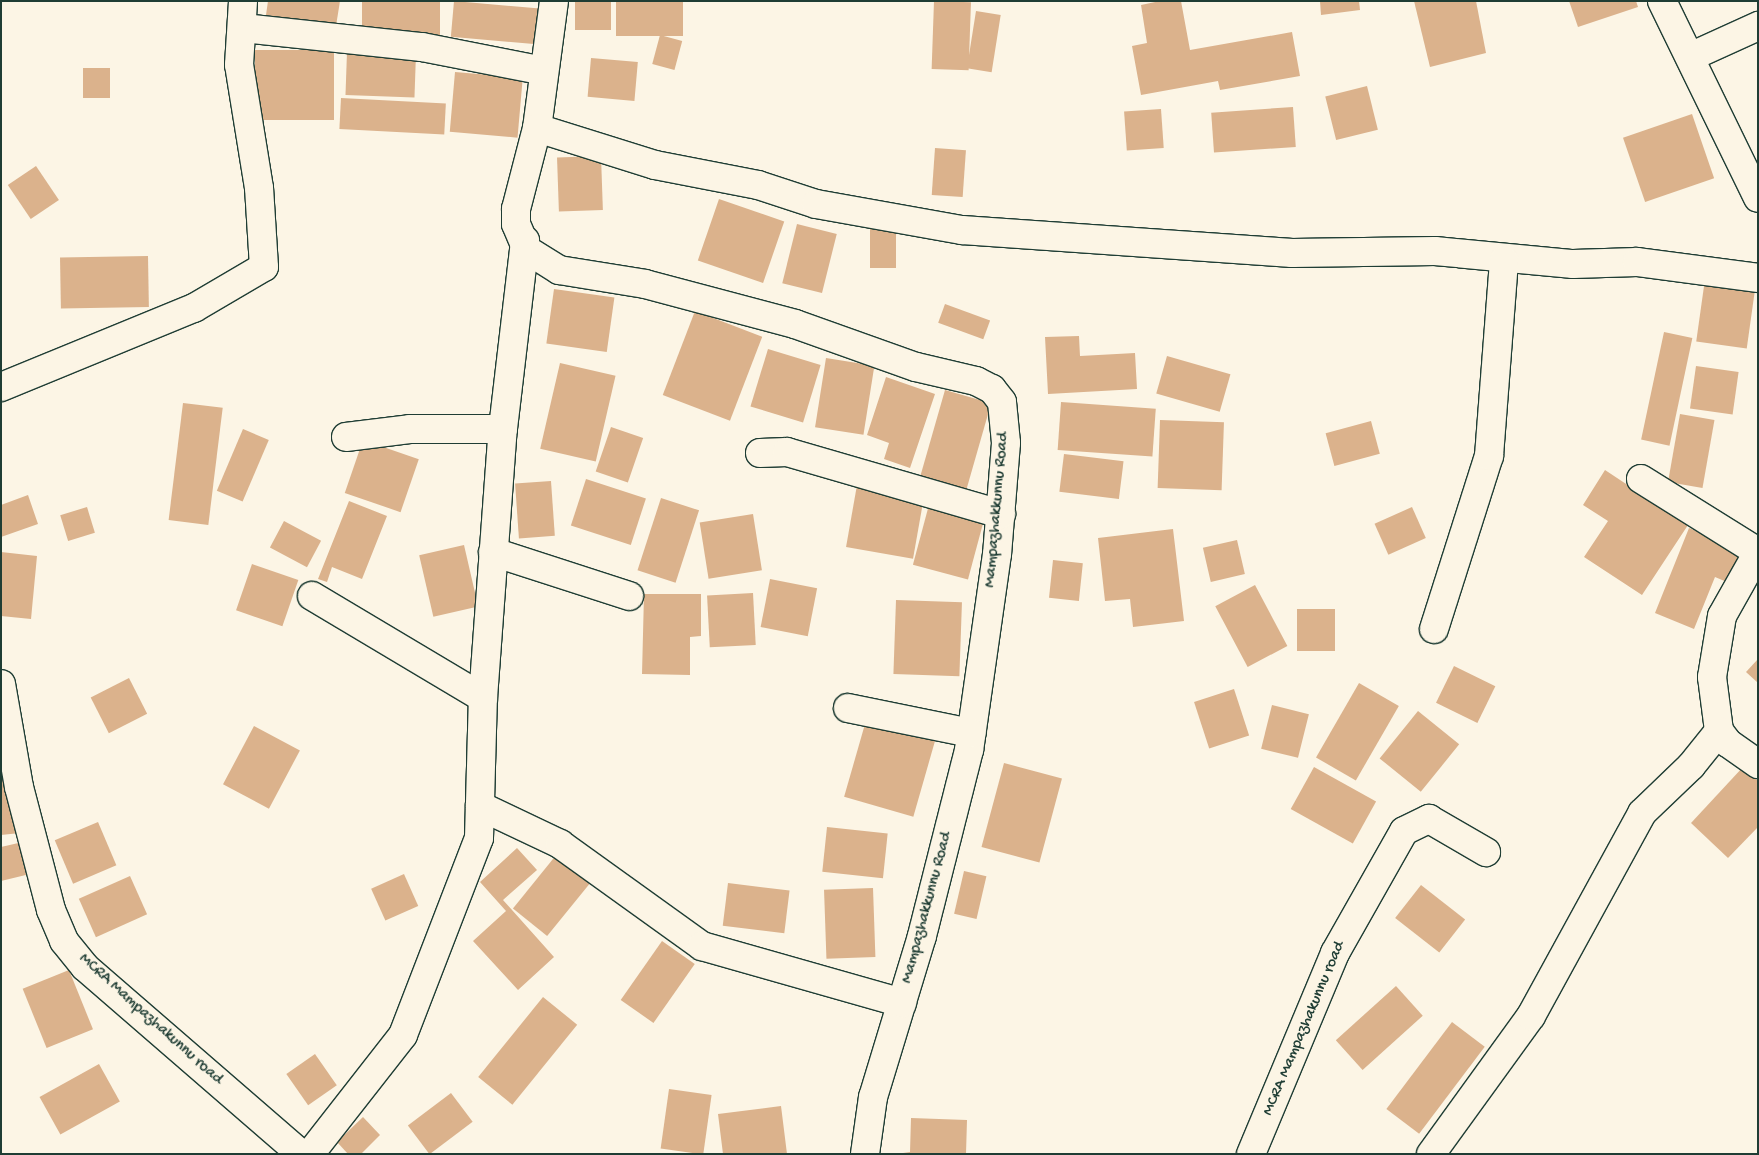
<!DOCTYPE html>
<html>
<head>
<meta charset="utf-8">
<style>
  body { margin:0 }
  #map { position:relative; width:1759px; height:1155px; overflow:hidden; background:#fcf5e5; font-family:"Gochi Hand",sans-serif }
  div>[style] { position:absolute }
  .building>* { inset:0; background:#dbb28c; transform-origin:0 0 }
  .roads { filter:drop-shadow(1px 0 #1f3d34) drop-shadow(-1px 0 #1f3d34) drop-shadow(0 1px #1f3d34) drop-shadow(0 -1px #1f3d34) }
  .minor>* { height:28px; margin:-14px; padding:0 14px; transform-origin:14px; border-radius:14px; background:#fcf5e5 }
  span { translate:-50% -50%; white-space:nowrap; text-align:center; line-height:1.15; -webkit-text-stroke:4px #fcf5e5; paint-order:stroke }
  .street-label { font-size:16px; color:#1f3d34 }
  .frame { position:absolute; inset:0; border:2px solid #1f3d34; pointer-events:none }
</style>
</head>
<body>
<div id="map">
  <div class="building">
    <div style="clip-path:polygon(268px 1px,340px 1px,336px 26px,266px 15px)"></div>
    <div style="left:362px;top:1px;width:78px;height:34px"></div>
    <div style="left:454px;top:1px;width:86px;height:36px;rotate:5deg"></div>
    <div style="left:575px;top:1px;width:36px;height:29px"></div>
    <div style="left:616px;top:1px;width:67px;height:35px"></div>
    <div style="left:934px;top:1px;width:37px;height:68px;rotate:2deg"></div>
    <div style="clip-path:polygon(1160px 1px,1181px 1px,1190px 50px,1292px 32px,1300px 76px,1220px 90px,1218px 81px,1141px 95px,1132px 46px,1147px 43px,1141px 5px)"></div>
    <div style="clip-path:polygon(1320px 1px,1359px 1px,1360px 10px,1321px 15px)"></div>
    <div style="clip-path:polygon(1414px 1px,1476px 1px,1486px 53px,1430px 67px)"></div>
    <div style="clip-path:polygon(1569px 1px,1636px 1px,1638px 7px,1578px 27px)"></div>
    <div style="left:976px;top:11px;width:25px;height:58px;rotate:9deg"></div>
    <div style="left:660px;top:35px;width:23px;height:30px;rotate:15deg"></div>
    <div style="left:255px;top:50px;width:79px;height:70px"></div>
    <div style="left:347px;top:52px;width:69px;height:43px;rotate:2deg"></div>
    <div style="left:591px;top:58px;width:47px;height:39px;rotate:5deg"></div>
    <div style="left:83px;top:68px;width:27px;height:30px"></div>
    <div style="left:455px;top:72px;width:68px;height:60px;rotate:5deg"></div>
    <div style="left:1367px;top:86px;width:45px;height:43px;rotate:76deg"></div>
    <div style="left:341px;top:98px;width:105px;height:31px;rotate:3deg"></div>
    <div style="left:1293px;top:107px;width:40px;height:82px;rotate:86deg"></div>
    <div style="left:1161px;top:109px;width:39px;height:37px;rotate:86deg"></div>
    <div style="left:1692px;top:114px;width:68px;height:73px;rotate:71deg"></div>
    <div style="left:935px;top:148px;width:31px;height:47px;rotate:4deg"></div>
    <div style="left:601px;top:156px;width:54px;height:44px;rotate:88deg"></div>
    <div style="left:36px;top:166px;width:41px;height:34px;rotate:56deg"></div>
    <div style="left:719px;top:199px;width:69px;height:65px;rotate:19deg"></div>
    <div style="left:870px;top:220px;width:26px;height:48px"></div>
    <div style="left:797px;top:224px;width:41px;height:61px;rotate:14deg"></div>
    <div style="left:148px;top:256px;width:51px;height:88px;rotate:89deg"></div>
    <div style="left:1705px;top:279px;width:51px;height:63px;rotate:8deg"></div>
    <div style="left:554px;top:289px;width:61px;height:55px;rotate:8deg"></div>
    <div style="left:945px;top:304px;width:48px;height:20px;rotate:20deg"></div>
    <div style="left:695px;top:311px;width:72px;height:90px;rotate:21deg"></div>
    <div style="left:1664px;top:332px;width:29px;height:110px;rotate:12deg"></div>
    <div style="clip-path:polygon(1079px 336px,1080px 356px,1135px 353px,1137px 389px,1048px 394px,1045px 337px)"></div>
    <div style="left:768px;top:349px;width:55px;height:60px;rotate:17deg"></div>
    <div style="left:1167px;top:356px;width:66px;height:39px;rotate:16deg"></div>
    <div style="left:826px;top:358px;width:49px;height:70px;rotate:9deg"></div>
    <div style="left:560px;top:363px;width:57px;height:88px;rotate:13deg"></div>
    <div style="left:1696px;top:366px;width:43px;height:43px;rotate:8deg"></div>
    <div style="clip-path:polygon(886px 377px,935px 394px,910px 468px,884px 459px,889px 443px,867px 435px)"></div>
    <div style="left:945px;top:390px;width:48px;height:92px;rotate:16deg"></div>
    <div style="left:1061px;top:402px;width:95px;height:48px;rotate:4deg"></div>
    <div style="left:183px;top:403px;width:40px;height:118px;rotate:7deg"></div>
    <div style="left:1680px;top:414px;width:35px;height:69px;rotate:10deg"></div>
    <div style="left:1160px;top:420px;width:64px;height:68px;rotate:2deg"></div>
    <div style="left:1371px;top:421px;width:34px;height:47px;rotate:75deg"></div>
    <div style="left:611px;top:427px;width:34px;height:47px;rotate:19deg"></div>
    <div style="left:243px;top:429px;width:28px;height:67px;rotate:23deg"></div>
    <div style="left:363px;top:440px;width:59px;height:56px;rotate:19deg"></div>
    <div style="left:1064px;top:454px;width:60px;height:38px;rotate:7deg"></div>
    <div style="clip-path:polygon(1605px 470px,1688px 525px,1642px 595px,1584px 557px,1608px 521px,1583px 505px)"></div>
    <div style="left:586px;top:479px;width:63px;height:49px;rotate:18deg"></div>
    <div style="left:551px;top:481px;width:55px;height:36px;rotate:86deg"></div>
    <div style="left:857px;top:485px;width:68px;height:63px;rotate:10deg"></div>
    <div style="clip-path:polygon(28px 495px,38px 524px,1px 537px,1px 505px)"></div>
    <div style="left:661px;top:498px;width:40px;height:76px;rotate:18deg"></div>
    <div style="clip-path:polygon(349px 501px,387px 516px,362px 579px,332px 567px,327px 582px,318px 579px)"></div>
    <div style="left:930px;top:501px;width:57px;height:66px;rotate:15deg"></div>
    <div style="left:87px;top:507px;width:27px;height:28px;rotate:73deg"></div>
    <div style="left:1412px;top:507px;width:34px;height:41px;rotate:66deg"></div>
    <div style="left:753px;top:514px;width:57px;height:54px;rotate:81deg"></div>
    <div style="left:284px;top:521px;width:42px;height:30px;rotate:28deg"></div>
    <div style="clip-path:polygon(1689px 528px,1747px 552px,1734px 585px,1715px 577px,1694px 629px,1655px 613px)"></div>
    <div style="clip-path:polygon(1173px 529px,1184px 621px,1133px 627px,1130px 599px,1105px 601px,1098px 538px)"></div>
    <div style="left:1237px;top:540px;width:35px;height:35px;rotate:77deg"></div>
    <div style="left:464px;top:545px;width:63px;height:46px;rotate:77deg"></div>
    <div style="clip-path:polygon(1px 552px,37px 556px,31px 619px,1px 616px)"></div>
    <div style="left:1053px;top:560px;width:30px;height:38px;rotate:6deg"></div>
    <div style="left:252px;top:564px;width:49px;height:49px;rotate:19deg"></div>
    <div style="left:770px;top:579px;width:48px;height:49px;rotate:11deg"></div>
    <div style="left:1255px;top:585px;width:69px;height:45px;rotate:62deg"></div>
    <div style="left:753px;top:593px;width:52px;height:46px;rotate:87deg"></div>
    <div style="clip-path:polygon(644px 594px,701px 594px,701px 636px,690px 637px,690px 675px,642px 674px)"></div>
    <div style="left:896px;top:600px;width:66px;height:74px;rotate:2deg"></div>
    <div style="left:1297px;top:609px;width:38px;height:42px"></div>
    <div style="clip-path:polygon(1758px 659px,1758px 683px,1746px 672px)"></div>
    <div style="left:1454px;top:666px;width:46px;height:41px;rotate:26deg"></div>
    <div style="left:129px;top:678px;width:40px;height:43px;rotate:63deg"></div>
    <div style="left:1359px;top:683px;width:46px;height:86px;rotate:30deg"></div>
    <div style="left:1234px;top:689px;width:49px;height:42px;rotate:72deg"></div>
    <div style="left:1272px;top:705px;width:38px;height:45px;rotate:14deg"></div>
    <div style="left:1418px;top:711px;width:53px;height:61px;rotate:39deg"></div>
    <div style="left:867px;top:717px;width:72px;height:83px;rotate:16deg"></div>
    <div style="left:254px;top:726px;width:52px;height:66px;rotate:28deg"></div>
    <div style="clip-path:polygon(1px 762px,20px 833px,1px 835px)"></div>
    <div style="left:1004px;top:763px;width:60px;height:87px;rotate:15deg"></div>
    <div style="left:1314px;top:767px;width:71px;height:48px;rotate:29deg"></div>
    <div style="clip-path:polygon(1743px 767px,1758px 781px,1758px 827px,1728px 858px,1691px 823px)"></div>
    <div style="left:98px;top:822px;width:47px;height:47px;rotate:67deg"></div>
    <div style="left:827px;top:827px;width:61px;height:45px;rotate:6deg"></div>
    <div style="clip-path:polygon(27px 841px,34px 873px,1px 881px,1px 847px)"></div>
    <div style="clip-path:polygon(517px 848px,537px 870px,503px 900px,554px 957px,518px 990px,473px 941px,506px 911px,480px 882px)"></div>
    <div style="left:557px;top:854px;width:44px;height:70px;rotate:39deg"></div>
    <div style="left:964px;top:871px;width:23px;height:44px;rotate:13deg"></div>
    <div style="left:404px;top:874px;width:35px;height:36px;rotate:66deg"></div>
    <div style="left:130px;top:876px;width:42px;height:56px;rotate:66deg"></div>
    <div style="left:728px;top:883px;width:62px;height:43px;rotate:7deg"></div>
    <div style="left:1421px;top:885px;width:56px;height:42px;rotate:38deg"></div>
    <div style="left:873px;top:888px;width:69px;height:49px;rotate:88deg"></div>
    <div style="left:662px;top:941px;width:40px;height:72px;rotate:35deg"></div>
    <div style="left:69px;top:970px;width:64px;height:50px;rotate:68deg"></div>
    <div style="left:1396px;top:986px;width:40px;height:81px;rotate:48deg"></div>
    <div style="left:543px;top:997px;width:44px;height:103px;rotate:39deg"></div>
    <div style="left:1452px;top:1022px;width:41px;height:109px;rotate:37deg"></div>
    <div style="left:315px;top:1054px;width:38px;height:35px;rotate:55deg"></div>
    <div style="left:99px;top:1064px;width:43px;height:68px;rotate:61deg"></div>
    <div style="left:669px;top:1089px;width:43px;height:60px;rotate:8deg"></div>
    <div style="left:451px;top:1093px;width:36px;height:54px;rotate:53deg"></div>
    <div style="clip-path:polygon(781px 1106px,787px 1154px,723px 1154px,718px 1114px)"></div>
    <div style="clip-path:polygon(363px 1117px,380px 1135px,361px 1154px,348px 1154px,337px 1142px)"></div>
    <div style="clip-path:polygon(911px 1118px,967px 1120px,966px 1154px,896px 1154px,910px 1152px)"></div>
  </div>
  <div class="roads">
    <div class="minor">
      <div style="left:554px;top:1px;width:128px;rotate:97.6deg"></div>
      <div style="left:537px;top:128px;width:84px;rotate:104.5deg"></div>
      <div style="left:516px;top:209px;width:15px;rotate:90deg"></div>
      <div style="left:516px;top:224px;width:28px;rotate:67deg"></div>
      <div style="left:527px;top:250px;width:38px;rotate:32deg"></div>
      <div style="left:559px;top:270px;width:87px;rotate:9.2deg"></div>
      <div style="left:645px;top:284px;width:155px;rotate:14.9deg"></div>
      <div style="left:795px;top:324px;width:128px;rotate:19.6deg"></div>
      <div style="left:916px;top:367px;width:62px;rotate:13.1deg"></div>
      <div style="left:976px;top:381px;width:18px;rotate:27deg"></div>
      <div style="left:992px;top:389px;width:16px;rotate:52deg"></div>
      <div style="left:1002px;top:402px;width:41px;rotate:84.4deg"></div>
      <div style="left:1006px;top:443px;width:111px;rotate:94.6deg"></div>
      <div style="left:997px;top:554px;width:198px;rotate:98.1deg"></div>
      <div style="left:969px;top:750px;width:192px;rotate:104.2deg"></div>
      <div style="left:922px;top:936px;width:168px;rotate:106.9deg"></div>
      <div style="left:873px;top:1097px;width:58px;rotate:98deg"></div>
      <div style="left:1662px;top:1px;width:219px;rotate:64deg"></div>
      <div style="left:243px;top:28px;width:180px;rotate:6.1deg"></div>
      <div style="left:422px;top:47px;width:124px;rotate:11.1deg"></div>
      <div style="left:1690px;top:57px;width:75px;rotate:-24.5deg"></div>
      <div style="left:537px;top:128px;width:124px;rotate:17.4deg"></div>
      <div style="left:655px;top:165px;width:105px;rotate:11deg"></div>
      <div style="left:758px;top:185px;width:61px;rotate:18.1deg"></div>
      <div style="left:816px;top:204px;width:148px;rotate:10.1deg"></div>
      <div style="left:962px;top:230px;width:331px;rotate:4deg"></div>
      <div style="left:1292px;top:253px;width:143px;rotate:-0.8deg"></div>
      <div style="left:1435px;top:251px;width:139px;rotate:5.4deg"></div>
      <div style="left:1573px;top:264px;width:64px;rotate:-1.8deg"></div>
      <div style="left:1637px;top:262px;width:122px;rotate:7.5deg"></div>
      <div style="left:1px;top:387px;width:209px;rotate:-22.3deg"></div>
      <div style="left:194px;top:308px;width:81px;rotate:-30.4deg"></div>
      <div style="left:264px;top:267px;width:79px;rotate:-93.6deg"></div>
      <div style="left:259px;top:188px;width:125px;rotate:-99.2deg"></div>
      <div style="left:239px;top:65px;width:64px;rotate:-86.4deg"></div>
      <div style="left:346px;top:437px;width:64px;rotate:-7.1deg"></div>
      <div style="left:410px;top:429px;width:93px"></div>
      <div style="left:760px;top:453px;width:27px;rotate:-2deg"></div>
      <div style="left:787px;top:452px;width:223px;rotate:16.2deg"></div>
      <div style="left:1641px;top:479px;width:138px;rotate:32deg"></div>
      <div style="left:493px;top:552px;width:143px;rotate:17.9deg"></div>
      <div style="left:1758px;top:552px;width:73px;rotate:119.4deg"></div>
      <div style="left:1722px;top:616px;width:62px;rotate:99.3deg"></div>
      <div style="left:1712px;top:677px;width:54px;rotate:82.6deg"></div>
      <div style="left:1719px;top:731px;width:15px;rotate:53deg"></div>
      <div style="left:1728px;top:743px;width:37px;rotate:35deg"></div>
      <div style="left:312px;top:596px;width:199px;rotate:30.8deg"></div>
      <div style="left:1434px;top:629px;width:182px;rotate:-72.4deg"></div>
      <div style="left:1489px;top:456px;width:196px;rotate:-85.6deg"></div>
      <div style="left:1px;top:684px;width:105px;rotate:80.1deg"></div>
      <div style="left:19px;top:787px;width:127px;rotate:75.4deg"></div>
      <div style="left:51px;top:910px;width:34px;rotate:67deg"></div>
      <div style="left:64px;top:941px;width:33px;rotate:51deg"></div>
      <div style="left:85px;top:967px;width:286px;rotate:40.9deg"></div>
      <div style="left:848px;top:708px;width:126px;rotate:11.5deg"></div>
      <div style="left:480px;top:806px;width:89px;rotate:25.4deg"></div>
      <div style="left:560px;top:844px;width:175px;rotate:35.7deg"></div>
      <div style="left:702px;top:946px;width:208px;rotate:15.9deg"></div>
      <div style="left:310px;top:1154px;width:151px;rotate:-52deg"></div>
      <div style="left:403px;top:1035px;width:211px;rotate:-68.9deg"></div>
      <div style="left:479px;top:838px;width:140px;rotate:-88.4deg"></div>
      <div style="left:483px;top:698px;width:262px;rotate:-85.8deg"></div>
      <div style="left:502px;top:437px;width:198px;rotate:-83.3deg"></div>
      <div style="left:1251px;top:1154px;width:218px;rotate:-67.3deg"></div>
      <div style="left:1335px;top:953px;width:140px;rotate:-60.5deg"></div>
      <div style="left:1404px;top:831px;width:28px;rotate:-26deg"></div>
      <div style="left:1429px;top:819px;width:66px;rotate:30.1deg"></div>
      <div style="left:1431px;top:1154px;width:170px;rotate:-54.1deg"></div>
      <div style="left:1531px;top:1016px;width:231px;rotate:-61.3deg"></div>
      <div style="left:1642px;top:813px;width:68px;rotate:-43.8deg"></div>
      <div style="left:1691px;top:766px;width:45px;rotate:-51.3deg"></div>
    </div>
  </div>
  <div class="street-label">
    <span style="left:998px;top:510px;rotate:-85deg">Mampazhakkunnu Road</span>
    <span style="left:928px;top:908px;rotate:-75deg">Mampazhakkunnu Road</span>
    <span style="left:150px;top:1020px;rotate:42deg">MCRA Mampazhakunnu road</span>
    <span style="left:1305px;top:1029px;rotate:-67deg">MCRA Mampazhakunnu road</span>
  </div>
  <div class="frame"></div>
</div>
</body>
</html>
